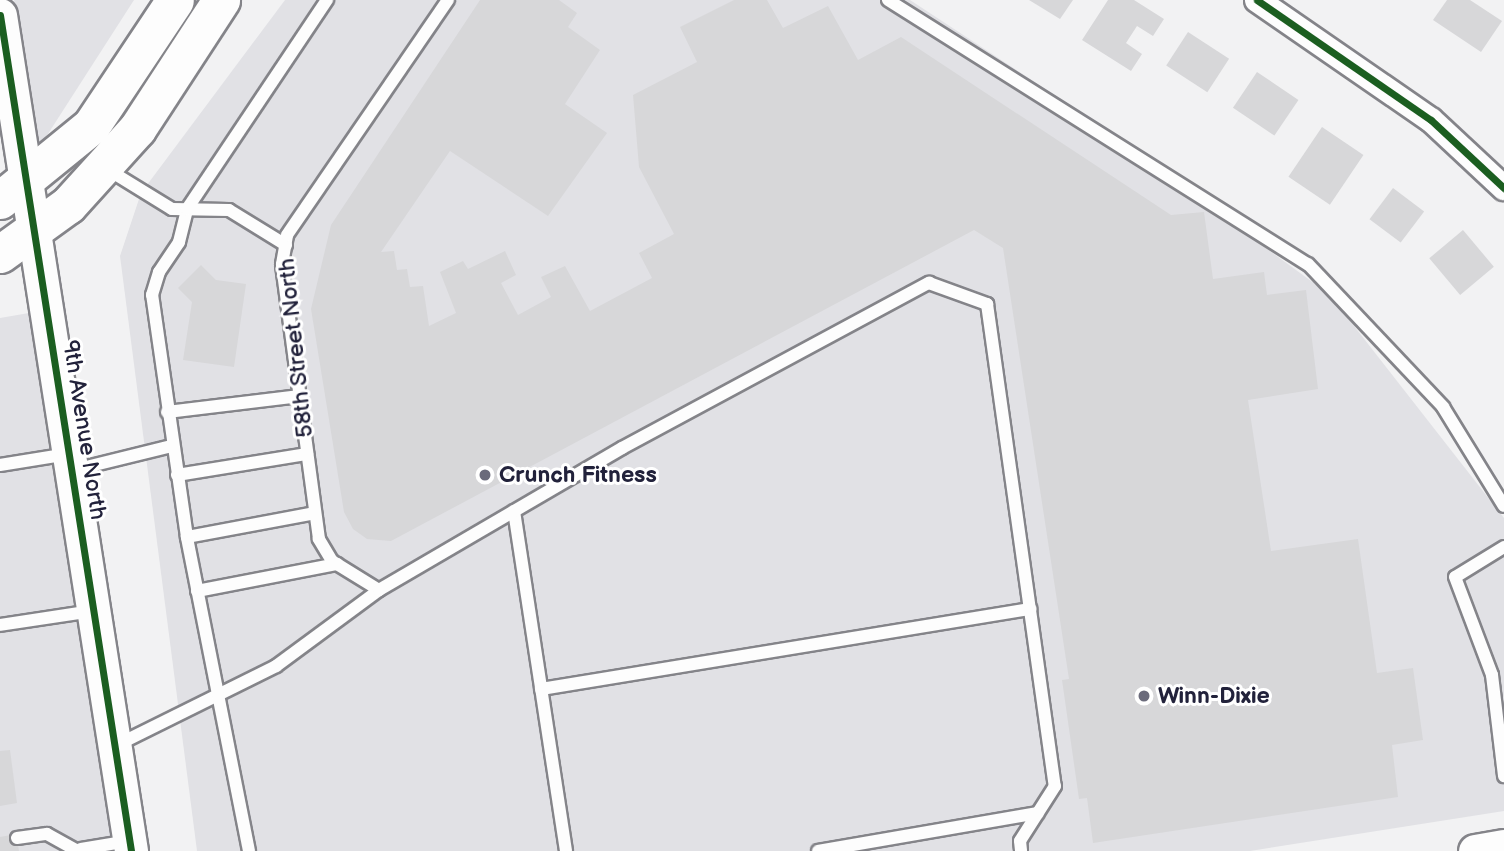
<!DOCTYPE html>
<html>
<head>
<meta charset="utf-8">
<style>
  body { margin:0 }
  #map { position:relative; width:1504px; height:851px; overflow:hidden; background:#f2f2f3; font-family:"Balsamiq Sans",sans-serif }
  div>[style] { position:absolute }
  .built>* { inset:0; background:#e1e1e5 }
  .building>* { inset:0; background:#d7d7d9; transform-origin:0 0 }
  .roads { filter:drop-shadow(2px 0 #848489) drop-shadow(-2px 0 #848489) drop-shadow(0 2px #848489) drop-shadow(0 -2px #848489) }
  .lane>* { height:12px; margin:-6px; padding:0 6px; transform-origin:6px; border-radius:6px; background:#fdfdfd }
  .street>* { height:24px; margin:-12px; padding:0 12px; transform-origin:12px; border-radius:12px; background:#fdfdfd }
  .secondary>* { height:33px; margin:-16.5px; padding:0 16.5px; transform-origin:16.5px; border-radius:16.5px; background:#fdfdfd }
  .primary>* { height:37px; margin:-18.5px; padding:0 18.5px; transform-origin:18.5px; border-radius:18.5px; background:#fdfdfd }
  .cycleway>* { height:7px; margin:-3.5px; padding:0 3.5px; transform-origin:3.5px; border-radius:3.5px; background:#1b5e20 }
  .dots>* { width:19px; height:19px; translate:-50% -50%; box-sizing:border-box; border:4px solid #fff; border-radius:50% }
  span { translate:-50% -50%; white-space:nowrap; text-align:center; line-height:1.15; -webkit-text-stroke:6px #fff; paint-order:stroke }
  .street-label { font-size:23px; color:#22223b }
  .poi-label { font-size:23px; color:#22223b; font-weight:700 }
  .left { translate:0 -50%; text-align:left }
</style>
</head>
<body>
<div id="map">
  <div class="built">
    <div style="clip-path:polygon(14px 0,134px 0,37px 151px)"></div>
    <div style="clip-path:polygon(285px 0,910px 0,1068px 104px,1329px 294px,1504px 518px,1504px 811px,1250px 851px,197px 851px,120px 256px,141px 193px)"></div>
    <div style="clip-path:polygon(29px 313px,115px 851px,0 851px,0 318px)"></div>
  </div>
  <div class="building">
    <div style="clip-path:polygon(480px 0,559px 0,577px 13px,568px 27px,600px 50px,565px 104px,607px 133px,548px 216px,450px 151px,381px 252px,394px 251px,397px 270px,407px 269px,410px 287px,423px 286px,429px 326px,456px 313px,440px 272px,463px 261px,468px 269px,505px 251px,516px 275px,501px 283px,518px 315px,551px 297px,541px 277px,565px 266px,590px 311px,652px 278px,639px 253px,674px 234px,639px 167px,633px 95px,697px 62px,680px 27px,734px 0,767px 0,783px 28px,828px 6px,858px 60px,901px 37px,1171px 215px,1204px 212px,1213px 279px,1264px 272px,1267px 295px,1306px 290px,1318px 389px,1248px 400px,1271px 551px,1358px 539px,1377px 673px,1413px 668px,1423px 740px,1392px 745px,1398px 797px,1093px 843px,1087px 798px,1079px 799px,1062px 680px,1069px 679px,1003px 248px,974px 230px,391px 541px,367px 539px,353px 529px,344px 512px,311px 309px,331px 225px)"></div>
    <div style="clip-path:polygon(1029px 0,1073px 0,1060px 19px)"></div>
    <div style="clip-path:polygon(1108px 0,1134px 0,1164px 19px,1153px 36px,1137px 26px,1126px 43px,1142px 54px,1131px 71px,1082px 40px)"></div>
    <div style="clip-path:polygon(1447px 0,1470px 0,1502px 21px,1481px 52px,1433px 20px)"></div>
    <div style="left:1188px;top:32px;width:49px;height:40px;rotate:33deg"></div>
    <div style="left:1257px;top:72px;width:50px;height:43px;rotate:34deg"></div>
    <div style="left:1322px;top:127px;width:50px;height:60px;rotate:34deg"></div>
    <div style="left:1393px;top:188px;width:39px;height:39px;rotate:37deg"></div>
    <div style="left:1463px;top:230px;width:48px;height:44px;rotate:50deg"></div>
    <div style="clip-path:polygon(201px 265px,216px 280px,246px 284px,234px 367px,183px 360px,192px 302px,178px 288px)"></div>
    <div style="clip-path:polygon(10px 750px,17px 803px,0 806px,0 751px)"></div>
    <div style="clip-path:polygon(16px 834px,19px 851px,0 851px,0 837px)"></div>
  </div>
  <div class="roads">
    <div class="lane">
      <div style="left:888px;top:0;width:496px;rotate:32.2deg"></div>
      <div style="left:1308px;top:264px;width:197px;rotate:46.6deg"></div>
      <div style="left:1443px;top:407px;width:116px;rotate:58.4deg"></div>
      <div style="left:107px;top:169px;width:76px;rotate:31.6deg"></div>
      <div style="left:172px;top:209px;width:57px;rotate:1deg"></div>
      <div style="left:229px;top:210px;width:67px;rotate:31.6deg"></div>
      <div style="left:167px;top:412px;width:134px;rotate:-6.9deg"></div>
      <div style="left:0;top:465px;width:69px;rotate:-9.2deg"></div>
      <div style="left:74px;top:470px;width:101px;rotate:-13.8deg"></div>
      <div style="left:177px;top:475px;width:132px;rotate:-9.2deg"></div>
      <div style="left:514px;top:511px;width:344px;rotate:81.3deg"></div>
      <div style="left:187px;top:537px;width:130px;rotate:-10.6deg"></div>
      <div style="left:1504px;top:547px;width:57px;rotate:148.5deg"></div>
      <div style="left:1455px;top:577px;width:105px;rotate:69.3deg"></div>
      <div style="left:1492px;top:675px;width:102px;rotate:83.2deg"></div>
      <div style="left:379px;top:590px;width:55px;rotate:-148.3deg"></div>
      <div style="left:332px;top:561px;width:26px;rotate:-121deg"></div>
      <div style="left:319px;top:539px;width:277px;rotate:-97.7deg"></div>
      <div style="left:282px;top:264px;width:29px;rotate:-80deg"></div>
      <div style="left:287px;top:235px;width:285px;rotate:-55.6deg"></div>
      <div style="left:197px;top:591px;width:143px;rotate:-10.9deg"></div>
      <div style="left:0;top:625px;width:94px;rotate:-8.6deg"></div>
      <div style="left:541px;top:689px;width:496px;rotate:-9.3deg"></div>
      <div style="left:115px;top:746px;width:180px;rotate:-26.4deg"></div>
      <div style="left:276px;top:666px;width:128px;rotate:-36.4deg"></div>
      <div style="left:379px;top:590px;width:281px;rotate:-30.3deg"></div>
      <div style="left:622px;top:448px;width:349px;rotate:-28.3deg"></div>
      <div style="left:929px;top:283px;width:62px;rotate:19.9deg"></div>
      <div style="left:987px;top:304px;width:487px;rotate:82deg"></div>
      <div style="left:1055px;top:786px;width:65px;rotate:122.5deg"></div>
      <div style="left:1020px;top:841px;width:10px;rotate:84deg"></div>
      <div style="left:17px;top:838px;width:30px;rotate:-8deg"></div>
      <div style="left:47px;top:834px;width:35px;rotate:29deg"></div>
      <div style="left:81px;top:849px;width:49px;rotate:-9.5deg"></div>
      <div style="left:249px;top:851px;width:320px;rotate:-101.2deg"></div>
      <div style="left:187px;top:537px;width:245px;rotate:-98.2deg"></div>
      <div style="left:152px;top:295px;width:24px;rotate:-73deg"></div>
      <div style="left:159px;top:272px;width:36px;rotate:-56deg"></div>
      <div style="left:179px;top:242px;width:34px;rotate:-76deg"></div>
      <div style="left:187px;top:209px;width:252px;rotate:-56.2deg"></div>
      <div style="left:818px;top:851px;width:223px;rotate:-9.8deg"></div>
    </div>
    <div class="street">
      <div style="left:1257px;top:0;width:211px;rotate:34.6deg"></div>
      <div style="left:1431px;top:120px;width:100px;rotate:43deg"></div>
    </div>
    <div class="secondary">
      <div style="left:0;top:15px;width:846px;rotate:81.09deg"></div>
      <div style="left:1475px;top:851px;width:29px;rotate:-10deg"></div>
    </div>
    <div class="primary">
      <div style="left:0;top:200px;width:117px;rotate:-39.1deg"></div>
      <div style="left:91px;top:126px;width:151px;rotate:-56.3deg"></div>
      <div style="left:0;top:254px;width:84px;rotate:-35.8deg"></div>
      <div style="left:68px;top:205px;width:103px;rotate:-47.8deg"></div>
      <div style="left:137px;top:129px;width:154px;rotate:-56.9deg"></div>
    </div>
  </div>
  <div class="cycleway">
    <div style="left:1257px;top:0;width:211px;rotate:34.6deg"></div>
    <div style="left:1431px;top:120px;width:100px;rotate:43deg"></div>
    <div style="left:0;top:15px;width:846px;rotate:81.09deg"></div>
  </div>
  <div class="dots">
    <div style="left:485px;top:475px;background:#6b6b7b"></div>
    <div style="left:1144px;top:696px;background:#6b6b7b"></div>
  </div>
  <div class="street-label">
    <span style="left:296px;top:348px;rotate:-96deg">58th Street North</span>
    <span style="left:84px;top:430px;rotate:81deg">9th Avenue North</span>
  </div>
  <div class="poi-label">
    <span class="left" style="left:499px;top:475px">Crunch Fitness</span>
    <span class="left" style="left:1158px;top:696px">Winn-Dixie</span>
  </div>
</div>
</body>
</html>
